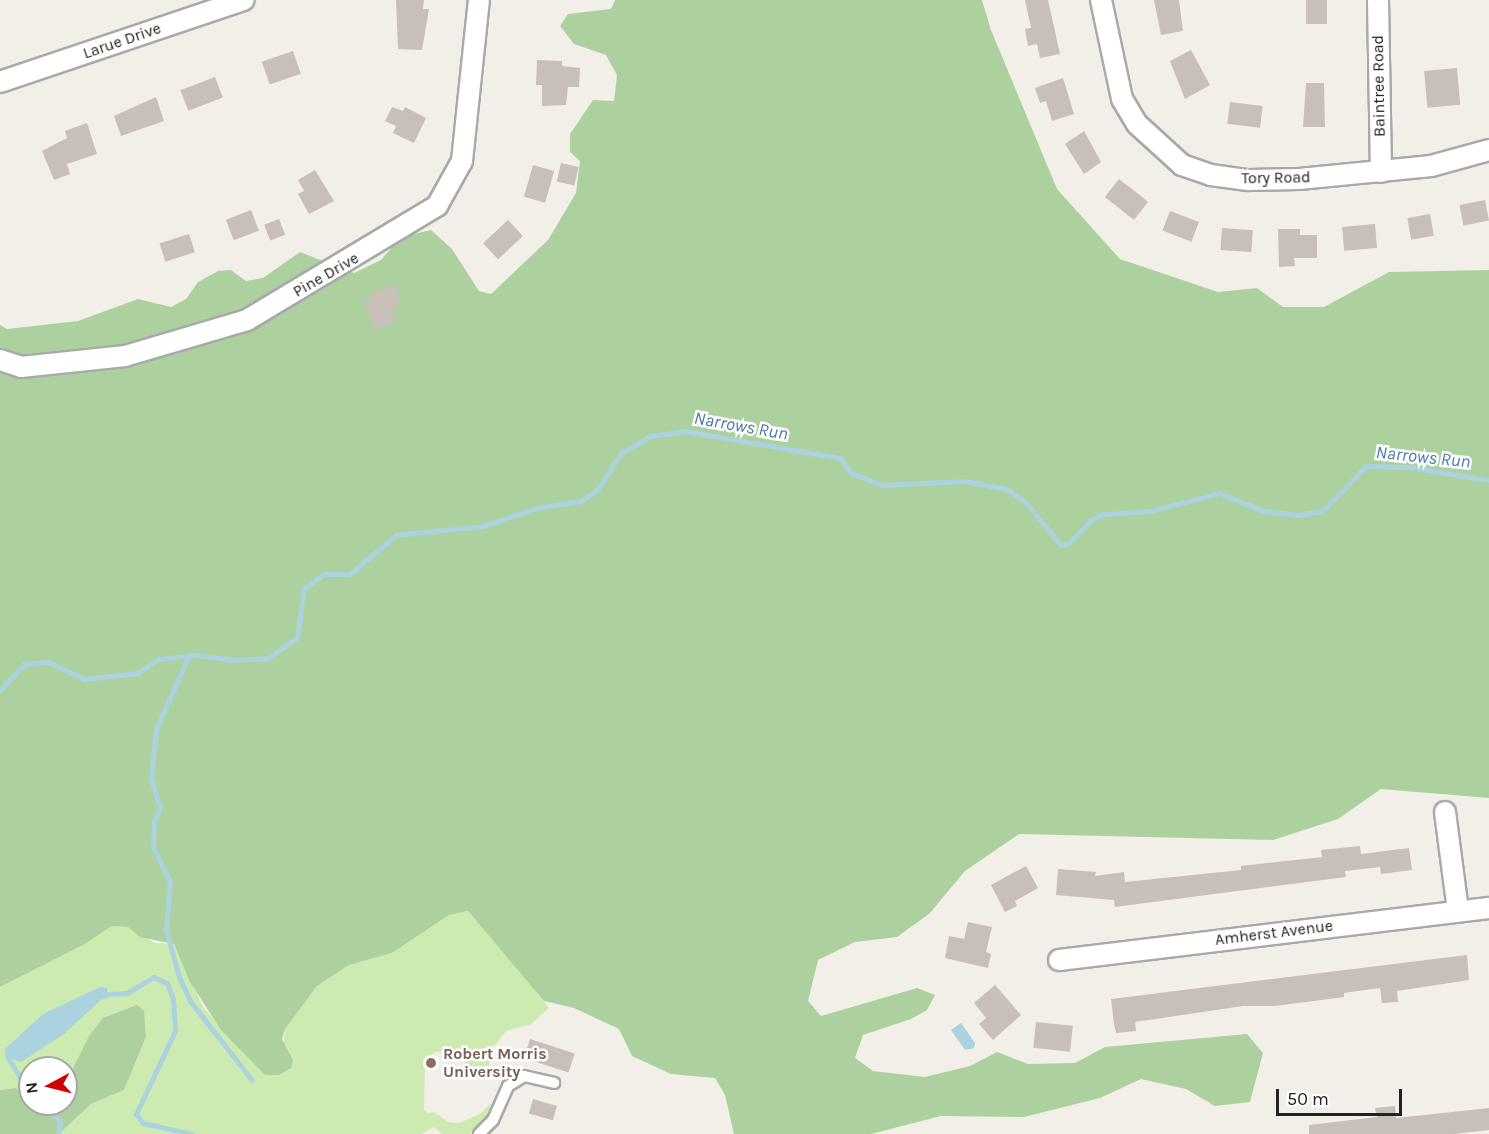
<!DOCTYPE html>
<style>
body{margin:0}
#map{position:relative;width:1489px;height:1134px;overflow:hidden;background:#f2efe9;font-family:Karla,sans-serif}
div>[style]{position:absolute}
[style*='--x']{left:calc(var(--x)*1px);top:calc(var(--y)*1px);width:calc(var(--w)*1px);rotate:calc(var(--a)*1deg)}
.grass>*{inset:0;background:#cdebb0}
.forest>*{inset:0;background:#add19e}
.water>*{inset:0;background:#aad3df}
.stream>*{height:5px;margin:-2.5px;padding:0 2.5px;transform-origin:2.5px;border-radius:2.5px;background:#aad3df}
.building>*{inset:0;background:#c7bfb8;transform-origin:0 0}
.roads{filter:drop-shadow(2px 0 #a9a9a9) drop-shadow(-2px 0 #a9a9a9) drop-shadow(0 2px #a9a9a9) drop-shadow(0 -2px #a9a9a9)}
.lane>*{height:10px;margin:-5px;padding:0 5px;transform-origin:5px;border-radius:5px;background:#fff}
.street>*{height:20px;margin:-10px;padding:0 10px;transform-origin:10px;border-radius:10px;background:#fff}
.dots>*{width:16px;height:16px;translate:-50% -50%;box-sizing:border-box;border:3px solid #fff;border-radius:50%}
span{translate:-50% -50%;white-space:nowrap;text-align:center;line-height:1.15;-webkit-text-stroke:5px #fff;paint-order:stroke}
.street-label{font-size:16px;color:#222}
.education-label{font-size:16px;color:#785e54;font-weight:700}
.left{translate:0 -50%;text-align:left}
.water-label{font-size:18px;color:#4a7aab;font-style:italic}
.north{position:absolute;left:18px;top:1056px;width:60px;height:60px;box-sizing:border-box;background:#fff;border:2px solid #a7a7a7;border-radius:50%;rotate:263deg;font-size:16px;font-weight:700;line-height:24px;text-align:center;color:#222}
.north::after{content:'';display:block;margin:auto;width:21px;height:27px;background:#d40000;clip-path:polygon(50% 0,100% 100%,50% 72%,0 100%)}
.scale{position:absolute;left:1276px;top:1089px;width:126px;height:27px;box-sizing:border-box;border:3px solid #222;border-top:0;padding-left:8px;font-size:18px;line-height:21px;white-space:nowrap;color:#222;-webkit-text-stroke:4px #fff;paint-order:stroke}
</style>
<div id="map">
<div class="grass">
<i style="clip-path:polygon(468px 911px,509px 956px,549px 1008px,531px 1024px,506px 1031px,491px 1050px,489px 1066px,472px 1067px,447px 1051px,434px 1052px,425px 1064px,424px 1109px,428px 1113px,434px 1112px,448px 1122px,459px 1123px,480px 1114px,491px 1103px,489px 1114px,470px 1134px,442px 1134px,434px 1127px,421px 1134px,59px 1134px,91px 1104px,124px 1090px,146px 1037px,69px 1077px,66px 1083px,66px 1068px,30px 1068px,30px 1099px,16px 1088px,0 1090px,0 987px,85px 944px,112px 926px,128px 927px,155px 943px,174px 944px,203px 1007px,265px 1075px,284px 1044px,285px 1029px,317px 986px,349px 965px,392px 953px,449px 915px)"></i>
</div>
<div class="forest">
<i style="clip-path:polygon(615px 0,982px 0,991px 30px,1057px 189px,1120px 259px,1218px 292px,1257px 288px,1283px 307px,1324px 307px,1389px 272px,1489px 270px,1489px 798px,1381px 789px,1338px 819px,1273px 840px,1019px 834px,965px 871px,929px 914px,897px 937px,855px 942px,818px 960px,808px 1001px,821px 1016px,917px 988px,935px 995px,927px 1010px,911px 1019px,863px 1035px,855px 1058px,873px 1071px,925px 1077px,970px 1066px,997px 1052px,1028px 1064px,1075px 1063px,1105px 1047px,1247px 1034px,1263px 1053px,1250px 1102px,1215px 1106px,1186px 1089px,1141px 1079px,1100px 1098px,1024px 1117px,941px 1116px,871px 1134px,734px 1134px,725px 1095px,715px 1078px,671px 1074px,632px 1056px,619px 1029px,574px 1008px,544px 1001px,468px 911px,449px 915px,392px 953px,349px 965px,317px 986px,285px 1029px,282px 1039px,293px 1060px,291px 1068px,279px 1075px,265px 1075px,221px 1030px,190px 982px,174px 944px,140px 937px,128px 927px,112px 926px,85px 944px,0 987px,0 325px,7px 329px,78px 321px,138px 299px,171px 307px,186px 299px,198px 282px,218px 271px,231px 270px,246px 281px,263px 278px,300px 252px,354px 273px,381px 260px,401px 237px,431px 230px,452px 249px,479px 291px,491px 294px,548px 240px,576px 193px,580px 161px,570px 152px,570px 134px,593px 100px,614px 101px,617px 75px,606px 55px,574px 44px,560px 26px,568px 14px,611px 9px)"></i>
<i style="clip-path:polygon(137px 1005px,144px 1011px,146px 1037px,124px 1090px,91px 1104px,59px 1134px,0 1134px,0 1090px,16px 1088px,30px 1099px,30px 1104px,47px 1112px,57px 1104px,66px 1104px,66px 1083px,89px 1036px,103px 1018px)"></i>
</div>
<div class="water">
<i style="clip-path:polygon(100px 987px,107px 988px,108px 998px,101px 1000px,64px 1034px,21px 1062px,5px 1057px,5px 1049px,43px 1014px)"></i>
<i style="clip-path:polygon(961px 1023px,975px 1043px,974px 1048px,965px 1050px,951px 1030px)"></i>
</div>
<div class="stream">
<i style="--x:189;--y:655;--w:81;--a:114"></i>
<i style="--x:156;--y:729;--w:50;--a:95.7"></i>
<i style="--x:151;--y:779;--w:29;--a:72"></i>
<i style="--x:160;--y:807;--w:16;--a:112"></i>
<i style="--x:154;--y:822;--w:25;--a:92"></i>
<i style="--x:153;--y:847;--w:39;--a:64"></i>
<i style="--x:170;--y:882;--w:48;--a:94.8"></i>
<i style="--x:166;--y:930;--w:49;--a:74.5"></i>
<i style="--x:179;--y:977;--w:26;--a:65"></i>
<i style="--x:190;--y:1001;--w:100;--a:51.9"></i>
<i style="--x:0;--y:690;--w:35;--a:-47"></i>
<i style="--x:24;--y:664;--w:25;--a:-5"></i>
<i style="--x:49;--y:662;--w:39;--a:26"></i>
<i style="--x:84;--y:679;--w:54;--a:-6.3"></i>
<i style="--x:138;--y:673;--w:24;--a:-35"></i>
<i style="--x:158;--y:659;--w:37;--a:-6"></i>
<i style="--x:195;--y:655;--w:38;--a:7"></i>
<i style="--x:233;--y:660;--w:35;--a:-3"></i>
<i style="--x:268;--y:658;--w:35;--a:-35"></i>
<i style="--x:297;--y:638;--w:49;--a:-81.9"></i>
<i style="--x:304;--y:589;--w:25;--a:-37"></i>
<i style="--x:324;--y:574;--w:26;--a:0"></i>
<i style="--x:350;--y:574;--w:60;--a:-40.3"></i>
<i style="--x:396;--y:535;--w:87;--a:-5.9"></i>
<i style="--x:483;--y:526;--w:61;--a:-18.1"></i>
<i style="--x:541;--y:507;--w:40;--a:-8.5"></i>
<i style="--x:581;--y:501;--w:19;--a:-35"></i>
<i style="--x:597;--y:490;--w:44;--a:-57"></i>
<i style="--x:621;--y:453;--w:34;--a:-30"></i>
<i style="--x:651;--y:436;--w:34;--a:-8"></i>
<i style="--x:685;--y:431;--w:157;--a:9.9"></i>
<i style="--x:840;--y:458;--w:19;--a:54"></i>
<i style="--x:851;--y:473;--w:33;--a:21"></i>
<i style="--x:882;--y:485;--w:82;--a:-2.8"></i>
<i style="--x:964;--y:481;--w:44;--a:10.5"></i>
<i style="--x:1007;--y:489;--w:22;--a:36"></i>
<i style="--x:1025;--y:502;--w:56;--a:50.1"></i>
<i style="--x:1061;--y:545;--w:7;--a:-8"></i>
<i style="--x:1068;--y:544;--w:33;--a:-46"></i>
<i style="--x:1091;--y:520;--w:14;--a:-25"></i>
<i style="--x:1104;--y:514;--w:46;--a:-3.7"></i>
<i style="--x:1150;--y:511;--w:71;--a:-14.6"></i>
<i style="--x:1219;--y:493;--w:48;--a:21.8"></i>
<i style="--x:1264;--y:511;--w:33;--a:7"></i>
<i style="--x:1297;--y:515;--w:25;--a:-9"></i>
<i style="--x:1322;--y:511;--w:63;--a:-45.6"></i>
<i style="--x:1366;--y:466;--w:42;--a:1.4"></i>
<i style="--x:1408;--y:467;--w:82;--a:9.1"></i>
<i style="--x:109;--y:994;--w:18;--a:-3"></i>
<i style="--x:127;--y:993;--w:31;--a:-31"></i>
<i style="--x:154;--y:977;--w:14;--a:25"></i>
<i style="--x:167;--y:983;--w:17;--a:69"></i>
<i style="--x:173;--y:999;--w:32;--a:86"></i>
<i style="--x:175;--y:1031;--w:92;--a:115.2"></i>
<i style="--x:136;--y:1114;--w:11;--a:52"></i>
<i style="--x:143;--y:1123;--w:50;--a:12.7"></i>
<i style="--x:8;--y:1058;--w:41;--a:57.8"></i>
<i style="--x:41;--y:1104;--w:26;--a:43"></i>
<i style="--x:60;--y:1122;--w:12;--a:99"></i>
</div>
<div class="building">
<i style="clip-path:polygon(396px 0,424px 0,423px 9px,429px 9px,422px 50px,398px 49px)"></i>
<i style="clip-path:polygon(1025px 0,1048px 0,1060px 54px,1040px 58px,1037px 44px,1028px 46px,1025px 29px,1031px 28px)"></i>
<i style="clip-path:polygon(1154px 0,1179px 0,1183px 31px,1161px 35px)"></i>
<i style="left:1306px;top:0;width:21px;height:24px"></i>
<i style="clip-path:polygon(1191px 50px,1210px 85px,1185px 99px,1170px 61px)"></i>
<i style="left:293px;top:51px;width:24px;height:33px;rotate:71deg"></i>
<i style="clip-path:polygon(537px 60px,562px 61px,562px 66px,580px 68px,579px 87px,568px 87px,566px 105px,542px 106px,542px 85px,536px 85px)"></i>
<i style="left:1457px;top:68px;width:37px;height:33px;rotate:85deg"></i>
<i style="left:215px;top:77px;width:22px;height:37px;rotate:69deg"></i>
<i style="clip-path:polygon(1063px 78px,1074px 114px,1052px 121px,1046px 101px,1040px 103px,1035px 88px)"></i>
<i style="clip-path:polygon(1306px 83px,1324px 83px,1325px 127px,1303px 127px)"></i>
<i style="clip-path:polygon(156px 97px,164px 121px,121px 136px,114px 116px)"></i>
<i style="left:1230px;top:102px;width:33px;height:22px;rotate:7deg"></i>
<i style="clip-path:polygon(392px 107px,403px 111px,405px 107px,426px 118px,414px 143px,393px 133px,396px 126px,385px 121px)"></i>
<i style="clip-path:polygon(87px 123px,97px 154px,67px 164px,70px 174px,54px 180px,42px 151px,67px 138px,65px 131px)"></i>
<i style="clip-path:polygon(1084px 131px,1101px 162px,1084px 174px,1065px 144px)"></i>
<i style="left:561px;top:163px;width:18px;height:19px;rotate:13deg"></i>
<i style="left:533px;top:165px;width:22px;height:33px;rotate:16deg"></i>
<i style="clip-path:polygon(315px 170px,334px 201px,309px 214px,298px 194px,304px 191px,298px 180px)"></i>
<i style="left:1119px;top:179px;width:37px;height:23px;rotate:38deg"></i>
<i style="left:1485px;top:200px;width:21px;height:26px;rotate:79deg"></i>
<i style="left:251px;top:210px;width:22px;height:27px;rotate:69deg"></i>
<i style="left:1170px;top:211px;width:31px;height:21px;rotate:21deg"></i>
<i style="left:1430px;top:214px;width:22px;height:23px;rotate:80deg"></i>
<i style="left:279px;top:219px;width:17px;height:16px;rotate:69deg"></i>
<i style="left:508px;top:220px;width:22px;height:34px;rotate:47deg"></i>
<i style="left:1375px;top:224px;width:24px;height:33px;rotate:85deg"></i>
<i style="left:1222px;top:228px;width:31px;height:22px;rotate:4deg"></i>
<i style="clip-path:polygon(1278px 229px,1300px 229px,1300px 235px,1317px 235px,1317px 258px,1294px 258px,1295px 266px,1279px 267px)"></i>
<i style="left:189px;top:234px;width:19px;height:31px;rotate:72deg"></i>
<i style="clip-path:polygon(394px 285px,402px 305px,392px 309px,397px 321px,375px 330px,364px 301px,372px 298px,370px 294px)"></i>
<i style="clip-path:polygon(1360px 846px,1361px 854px,1409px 848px,1412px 870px,1381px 874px,1380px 867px,1345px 871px,1346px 877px,1115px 907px,1114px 900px,1056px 895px,1058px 869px,1096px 872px,1095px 876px,1124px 872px,1125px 882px,1241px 870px,1241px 866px,1322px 857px,1321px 850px)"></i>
<i style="clip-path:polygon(1026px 866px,1038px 888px,1015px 901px,1017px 906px,1005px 912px,991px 885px)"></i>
<i style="clip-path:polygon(968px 922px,992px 927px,986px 952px,991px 954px,988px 968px,945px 958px,949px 936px,964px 939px)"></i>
<i style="clip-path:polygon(1467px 955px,1469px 980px,1397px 991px,1398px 1002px,1382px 1003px,1380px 988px,1344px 993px,1344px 997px,1275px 1006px,1243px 1006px,1135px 1022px,1136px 1031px,1116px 1033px,1114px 1024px,1111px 999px)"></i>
<i style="clip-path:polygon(995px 985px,1021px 1015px,993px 1040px,979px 1024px,986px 1018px,974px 1003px)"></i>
<i style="left:1036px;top:1022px;width:37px;height:26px;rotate:6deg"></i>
<i style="left:530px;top:1039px;width:47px;height:20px;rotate:18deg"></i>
<i style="left:533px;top:1099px;width:25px;height:15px;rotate:16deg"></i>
<i style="clip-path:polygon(1395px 1106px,1396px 1118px,1489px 1108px,1489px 1130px,1454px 1134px,1309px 1134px,1309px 1125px,1377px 1117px,1375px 1108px)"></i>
</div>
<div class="roads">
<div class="lane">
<i style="--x:479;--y:1134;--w:20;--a:-45"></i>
<i style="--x:493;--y:1120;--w:37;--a:-66"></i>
<i style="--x:508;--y:1086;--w:19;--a:-32"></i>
<i style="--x:524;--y:1076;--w:31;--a:13"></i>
</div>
<div class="street">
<i style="--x:1101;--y:0;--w:101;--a:78"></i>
<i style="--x:1122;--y:99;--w:29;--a:59"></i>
<i style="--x:1137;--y:124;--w:61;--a:42.3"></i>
<i style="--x:1182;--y:165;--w:31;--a:19"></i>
<i style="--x:1211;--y:175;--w:37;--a:8"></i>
<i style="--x:1248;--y:180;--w:51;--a:-1.1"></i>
<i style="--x:1299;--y:179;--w:133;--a:-5.6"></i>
<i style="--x:1431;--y:166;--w:60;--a:-15.4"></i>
<i style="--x:1378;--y:0;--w:172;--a:89"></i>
<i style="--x:0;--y:82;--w:257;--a:-18.6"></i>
<i style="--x:0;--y:360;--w:22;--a:18"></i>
<i style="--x:21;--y:367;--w:105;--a:-6"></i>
<i style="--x:125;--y:356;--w:127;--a:-16.4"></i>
<i style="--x:247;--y:320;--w:222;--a:-31"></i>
<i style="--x:437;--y:206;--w:51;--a:-60.9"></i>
<i style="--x:462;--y:161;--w:162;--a:-84"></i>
<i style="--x:1445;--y:812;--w:100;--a:82.5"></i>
<i style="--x:1059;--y:960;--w:433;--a:-6.9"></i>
</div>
</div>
<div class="dots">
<i style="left:431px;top:1063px;background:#8d6e63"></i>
</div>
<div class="street-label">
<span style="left:122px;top:41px;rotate:-19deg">Larue Drive</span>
<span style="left:1379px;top:86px;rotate:-91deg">Baintree Road</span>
<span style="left:1276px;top:178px;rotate:-1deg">Tory Road</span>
<span style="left:326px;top:275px;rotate:-30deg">Pine Drive</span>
<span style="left:1274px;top:933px;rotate:-7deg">Amherst Avenue</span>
</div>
<div class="education-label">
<span class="left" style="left:443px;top:1063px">Robert Morris<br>University</span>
</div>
<div class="water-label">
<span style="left:741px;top:426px;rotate:10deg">Narrows Run</span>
<span style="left:1423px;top:457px;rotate:6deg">Narrows Run</span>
</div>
<div class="north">N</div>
<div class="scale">50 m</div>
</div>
